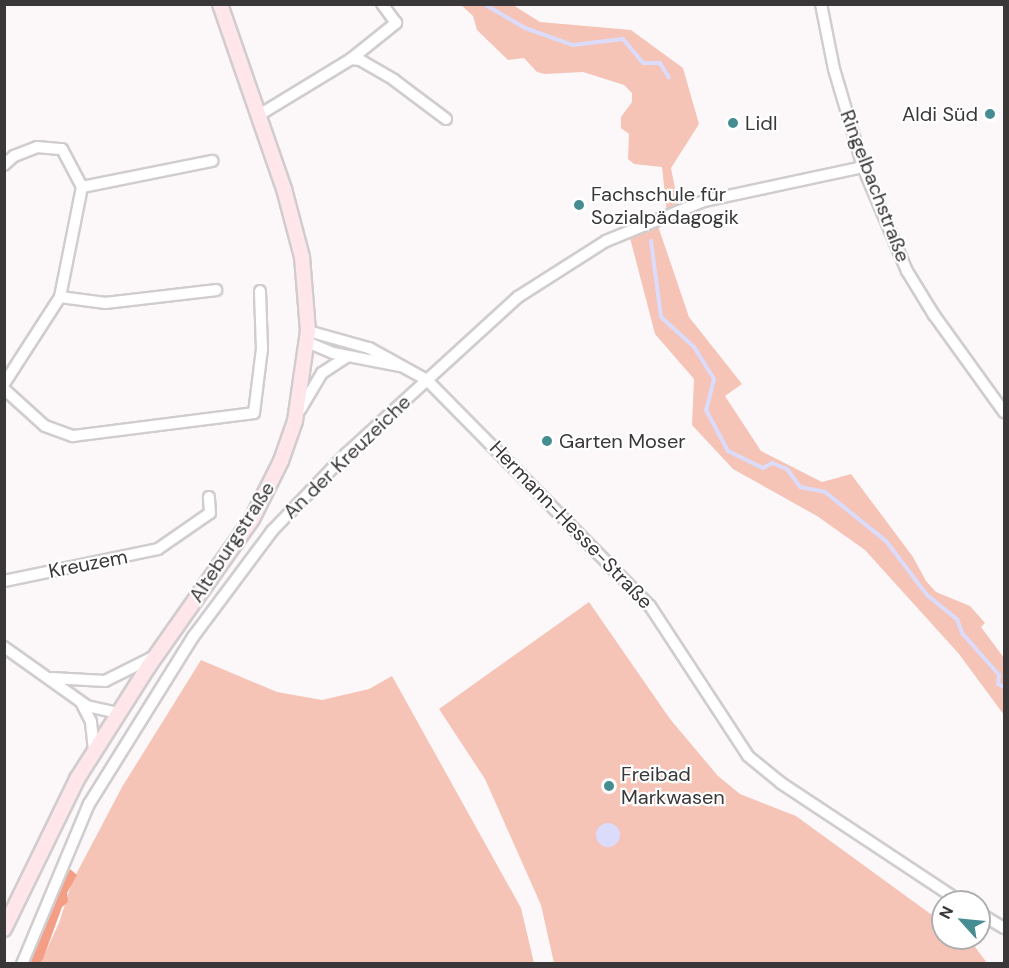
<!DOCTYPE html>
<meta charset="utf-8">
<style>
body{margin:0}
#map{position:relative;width:1009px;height:968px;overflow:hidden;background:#fcf8fa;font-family:"DM Sans",sans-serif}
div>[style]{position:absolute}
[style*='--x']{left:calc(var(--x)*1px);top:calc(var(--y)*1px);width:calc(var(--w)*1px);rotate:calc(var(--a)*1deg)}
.green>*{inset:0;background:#f5c4b6}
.forest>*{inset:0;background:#f49e85}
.water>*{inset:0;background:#dbdcfc}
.round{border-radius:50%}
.stream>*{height:4px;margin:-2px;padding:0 2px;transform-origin:2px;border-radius:2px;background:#dbdcfc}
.roads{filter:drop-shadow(2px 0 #d1cdcf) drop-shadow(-2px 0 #d1cdcf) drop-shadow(0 2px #d1cdcf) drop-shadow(0 -2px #d1cdcf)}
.minor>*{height:10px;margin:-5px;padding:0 5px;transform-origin:5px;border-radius:5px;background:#fff}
.secondary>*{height:14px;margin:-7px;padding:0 7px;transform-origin:7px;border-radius:7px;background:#fee6ea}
.dots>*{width:16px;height:16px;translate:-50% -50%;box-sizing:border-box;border:3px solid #fff;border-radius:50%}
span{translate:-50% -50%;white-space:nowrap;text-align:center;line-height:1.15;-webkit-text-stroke:4.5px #fff;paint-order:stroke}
.poi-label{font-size:20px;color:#393738}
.right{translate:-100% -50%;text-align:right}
.left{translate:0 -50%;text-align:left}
.street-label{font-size:20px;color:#393738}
.frame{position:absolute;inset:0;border:6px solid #393738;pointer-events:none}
.north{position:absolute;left:931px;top:890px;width:60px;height:60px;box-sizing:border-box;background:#fff;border:2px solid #b0afaf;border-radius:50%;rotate:297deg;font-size:16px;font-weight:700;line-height:24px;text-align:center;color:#393738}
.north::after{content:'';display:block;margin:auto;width:21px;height:27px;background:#458d91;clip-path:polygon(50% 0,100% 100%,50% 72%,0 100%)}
</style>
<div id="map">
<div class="green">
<i style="clip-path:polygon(461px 5px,513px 5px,540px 22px,631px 30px,683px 68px,699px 124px,671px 168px,679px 209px,667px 214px,662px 167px,634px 164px,628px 159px,629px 134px,621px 128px,621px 117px,632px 102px,632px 93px,624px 85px,583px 72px,545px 74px,537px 72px,524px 58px,508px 60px,477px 30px,473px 16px)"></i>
<i style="clip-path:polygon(657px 223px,689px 317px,742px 384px,725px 396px,761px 451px,822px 482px,851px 474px,913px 557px,926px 581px,936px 592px,970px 606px,985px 623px,981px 627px,1004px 658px,1004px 715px,959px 654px,865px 550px,817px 516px,733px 469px,692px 425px,694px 379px,655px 334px,629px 234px)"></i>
<i style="clip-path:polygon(589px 602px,670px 719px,718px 776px,740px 794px,796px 816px,943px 923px,943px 938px,964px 938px,973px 944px,987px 963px,554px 963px,541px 905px,485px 779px,439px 709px)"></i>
<i style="clip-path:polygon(201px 660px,277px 692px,322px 700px,369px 689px,392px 676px,521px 908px,534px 963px,40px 964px,59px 923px,72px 882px,122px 787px)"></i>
</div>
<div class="forest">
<i style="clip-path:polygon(70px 869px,77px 875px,67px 893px,68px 902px,62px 907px,43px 959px,40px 963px,31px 963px,29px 956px,46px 926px,44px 919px)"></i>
</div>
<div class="water">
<i class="round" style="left:596px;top:823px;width:24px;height:24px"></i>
</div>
<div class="stream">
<i style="--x:484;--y:4;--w:48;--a:30.3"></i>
<i style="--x:525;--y:28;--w:51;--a:19.5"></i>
<i style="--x:573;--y:45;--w:50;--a:-6.8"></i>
<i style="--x:623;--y:39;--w:31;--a:50"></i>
<i style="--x:643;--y:63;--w:17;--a:0"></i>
<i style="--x:660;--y:63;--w:17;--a:59"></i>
<i style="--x:651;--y:241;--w:77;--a:82.5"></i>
<i style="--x:661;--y:317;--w:45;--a:42.3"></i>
<i style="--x:694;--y:347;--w:38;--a:58"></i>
<i style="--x:714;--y:379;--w:32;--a:104"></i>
<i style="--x:706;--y:410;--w:47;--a:61.8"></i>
<i style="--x:728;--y:451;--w:39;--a:26"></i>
<i style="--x:763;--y:468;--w:10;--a:-29"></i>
<i style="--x:772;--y:463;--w:16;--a:22"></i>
<i style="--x:787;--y:469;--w:22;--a:54"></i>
<i style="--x:800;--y:487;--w:25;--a:11"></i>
<i style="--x:825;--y:492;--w:78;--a:38.8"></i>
<i style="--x:886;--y:541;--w:68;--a:52.8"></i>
<i style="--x:927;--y:595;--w:38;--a:39"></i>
<i style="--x:957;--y:619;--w:15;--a:70"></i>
<i style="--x:962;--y:633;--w:56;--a:48.6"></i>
<i style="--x:999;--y:675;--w:9;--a:96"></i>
<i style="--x:998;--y:684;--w:7;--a:27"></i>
</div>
<div class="roads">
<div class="minor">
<i style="--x:821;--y:4;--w:66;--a:78.7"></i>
<i style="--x:834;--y:69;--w:102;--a:73.5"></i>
<i style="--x:863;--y:167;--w:113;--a:67.1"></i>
<i style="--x:907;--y:271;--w:52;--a:58.5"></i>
<i style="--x:934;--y:315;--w:120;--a:54.2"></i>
<i style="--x:351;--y:59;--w:9;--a:6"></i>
<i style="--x:360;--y:60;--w:39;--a:30"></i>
<i style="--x:394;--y:80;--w:65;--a:36.9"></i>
<i style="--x:259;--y:115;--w:108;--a:-31.3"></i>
<i style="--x:351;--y:59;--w:58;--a:-38.7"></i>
<i style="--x:396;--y:23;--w:24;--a:-126"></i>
<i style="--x:4;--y:165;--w:13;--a:-42"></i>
<i style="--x:14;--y:156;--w:25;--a:-21"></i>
<i style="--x:37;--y:147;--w:25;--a:5"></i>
<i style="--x:62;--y:149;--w:43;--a:62.2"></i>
<i style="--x:82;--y:187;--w:112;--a:101.3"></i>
<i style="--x:60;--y:297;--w:103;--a:122.8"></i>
<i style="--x:82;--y:187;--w:133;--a:-11.3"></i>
<i style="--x:60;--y:297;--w:46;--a:7.4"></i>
<i style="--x:106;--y:303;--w:111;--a:-6.7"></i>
<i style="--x:308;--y:331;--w:63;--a:15.6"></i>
<i style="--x:369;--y:348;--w:66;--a:28.9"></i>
<i style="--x:427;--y:380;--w:317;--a:45.4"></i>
<i style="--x:650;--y:606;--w:179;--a:56.8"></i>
<i style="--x:748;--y:756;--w:43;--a:39.3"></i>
<i style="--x:781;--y:783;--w:216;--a:33.5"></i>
<i style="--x:307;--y:342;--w:28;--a:23"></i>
<i style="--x:333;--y:353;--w:67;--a:11.1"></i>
<i style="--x:4;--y:389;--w:55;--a:42.1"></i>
<i style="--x:45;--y:426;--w:30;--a:20"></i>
<i style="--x:73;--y:436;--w:182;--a:-7.2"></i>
<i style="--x:254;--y:413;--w:64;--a:-82.9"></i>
<i style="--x:262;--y:349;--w:58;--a:-92"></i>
<i style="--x:300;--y:410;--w:43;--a:-59.3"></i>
<i style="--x:322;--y:373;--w:30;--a:-33"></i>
<i style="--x:4;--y:581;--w:157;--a:-11.7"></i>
<i style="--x:158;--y:549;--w:63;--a:-34.7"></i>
<i style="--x:210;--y:513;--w:16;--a:-94"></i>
<i style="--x:4;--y:647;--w:102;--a:35.4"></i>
<i style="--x:87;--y:706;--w:31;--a:13"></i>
<i style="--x:52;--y:678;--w:53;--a:3.2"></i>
<i style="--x:105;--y:681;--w:56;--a:-26.6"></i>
<i style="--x:82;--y:704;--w:20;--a:63"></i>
<i style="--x:91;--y:722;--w:28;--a:84"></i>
<i style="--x:979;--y:913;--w:29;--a:31"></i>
<i style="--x:22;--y:964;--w:173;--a:-67.3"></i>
<i style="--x:89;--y:804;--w:197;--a:-58.1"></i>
<i style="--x:193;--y:637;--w:132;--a:-53.3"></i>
<i style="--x:272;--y:531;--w:107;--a:-46.1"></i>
<i style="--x:346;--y:454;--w:233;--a:-42.4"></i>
<i style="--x:518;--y:297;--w:104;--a:-32.5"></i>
<i style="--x:606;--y:241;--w:106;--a:-22.2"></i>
<i style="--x:704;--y:201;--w:163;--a:-12.1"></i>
</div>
<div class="secondary">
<i style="--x:4;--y:929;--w:167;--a:-64"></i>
<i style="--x:77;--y:779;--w:133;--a:-57.6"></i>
<i style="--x:148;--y:667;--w:181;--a:-54.9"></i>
<i style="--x:252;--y:519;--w:65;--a:-63.4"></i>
<i style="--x:281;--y:461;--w:42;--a:-70.7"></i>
<i style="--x:295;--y:421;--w:91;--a:-81.8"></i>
<i style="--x:308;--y:331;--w:74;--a:-94.6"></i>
<i style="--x:302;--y:257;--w:70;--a:-104.8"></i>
<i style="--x:284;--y:189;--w:196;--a:-109.1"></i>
</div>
</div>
<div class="dots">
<i style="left:990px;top:114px;background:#458d91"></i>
<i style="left:733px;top:123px;background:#458d91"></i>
<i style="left:579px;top:205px;background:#458d91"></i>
<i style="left:547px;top:441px;background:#458d91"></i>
<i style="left:609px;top:786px;background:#458d91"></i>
</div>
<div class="poi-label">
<span class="right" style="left:978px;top:114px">Aldi Süd</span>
<span class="left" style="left:745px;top:123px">Lidl</span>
<span class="left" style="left:591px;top:206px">Fachschule für<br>Sozialpädagogik</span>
<span class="left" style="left:559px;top:441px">Garten Moser</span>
<span class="left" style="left:621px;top:786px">Freibad<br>Markwasen</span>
</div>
<div class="street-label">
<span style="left:875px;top:186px;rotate:69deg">Ringelbachstraße</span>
<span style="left:347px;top:457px;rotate:-44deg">An der Kreuzeiche</span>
<span style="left:571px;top:525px;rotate:46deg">Hermann-Hesse-Straße</span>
<span style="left:232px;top:542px;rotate:-57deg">Alteburgstraße</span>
<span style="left:88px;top:564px;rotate:-11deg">Kreuzem</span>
</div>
<div class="frame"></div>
<div class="north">N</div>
</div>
